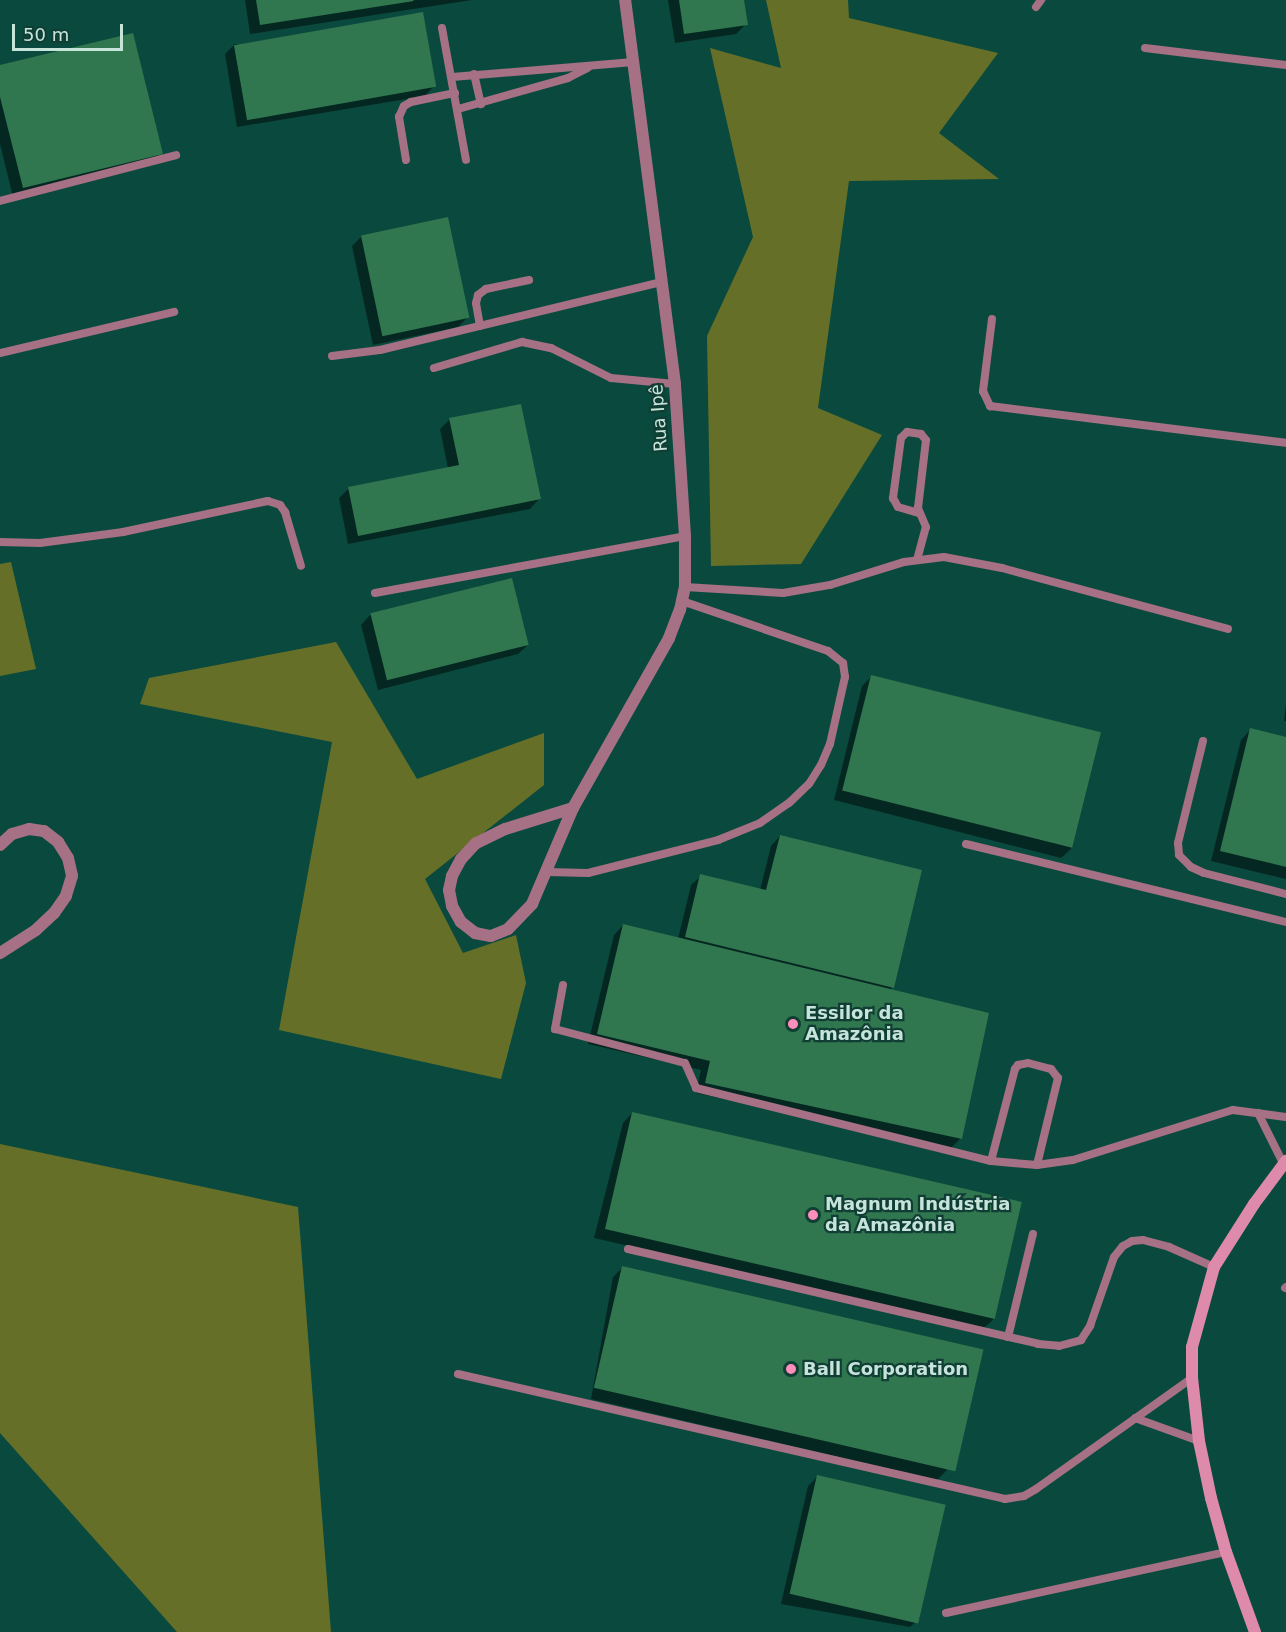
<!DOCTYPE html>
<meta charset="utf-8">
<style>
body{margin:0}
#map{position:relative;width:1286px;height:1632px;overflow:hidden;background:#0a4a3e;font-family:"DejaVu Sans",sans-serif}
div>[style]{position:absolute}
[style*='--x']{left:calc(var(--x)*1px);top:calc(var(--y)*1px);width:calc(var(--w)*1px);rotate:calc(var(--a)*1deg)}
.forest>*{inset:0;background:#666f27}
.shadow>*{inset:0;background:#0007}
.building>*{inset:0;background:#30764e;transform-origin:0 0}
.lane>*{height:8px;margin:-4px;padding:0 4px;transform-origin:4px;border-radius:4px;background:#a67184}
.street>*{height:12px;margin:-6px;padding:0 6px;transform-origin:6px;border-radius:6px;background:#a67184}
.secondary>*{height:12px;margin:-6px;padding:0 6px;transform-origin:6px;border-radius:6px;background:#de8bab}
.dots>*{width:16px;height:16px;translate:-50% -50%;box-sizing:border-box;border:3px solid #103e34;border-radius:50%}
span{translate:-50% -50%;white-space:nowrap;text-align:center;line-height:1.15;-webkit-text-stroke:4.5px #103e34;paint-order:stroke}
.street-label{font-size:18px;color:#c7e4db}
.poi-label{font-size:18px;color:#c7e4db;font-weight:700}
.left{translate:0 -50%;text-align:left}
.scale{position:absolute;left:12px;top:24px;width:111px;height:27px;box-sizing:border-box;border:3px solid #c7e4db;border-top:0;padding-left:8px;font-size:18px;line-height:21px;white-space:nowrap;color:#c7e4db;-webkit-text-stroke:4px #103e34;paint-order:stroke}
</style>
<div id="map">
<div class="forest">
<i style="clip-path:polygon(766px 0,848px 0,849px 18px,998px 53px,939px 133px,999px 179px,849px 181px,818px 408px,882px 435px,801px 564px,711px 566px,707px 336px,753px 237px,710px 48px,781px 68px)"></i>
<i style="clip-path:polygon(11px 562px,36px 669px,0 676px,0 564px)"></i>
<i style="clip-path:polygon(336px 642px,417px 779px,544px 733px,544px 785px,425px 879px,463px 953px,516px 935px,526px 983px,501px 1079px,279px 1030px,332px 742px,140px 704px,149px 678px)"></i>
<i style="clip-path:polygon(0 1144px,298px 1207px,331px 1632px,177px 1632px,0 1433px)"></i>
</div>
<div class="shadow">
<i style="clip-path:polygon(245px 0,472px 0,250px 34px)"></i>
<i style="clip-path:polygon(668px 0,742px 0,746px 24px,736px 34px,675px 43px)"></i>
<i style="clip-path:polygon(235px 44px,434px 86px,425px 96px,237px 127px,225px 54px)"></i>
<i style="clip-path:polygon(0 66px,161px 153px,151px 163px,13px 197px,0 144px)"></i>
<i style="clip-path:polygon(361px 237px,468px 317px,458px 327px,373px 345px,352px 246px)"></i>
<i style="clip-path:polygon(450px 419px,539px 499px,530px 509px,348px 544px,339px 498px,349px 488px,448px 468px,440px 429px)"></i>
<i style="clip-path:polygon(370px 615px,528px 645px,518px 654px,378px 690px,361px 625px)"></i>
<i style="clip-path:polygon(872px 676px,1099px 735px,1071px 849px,1061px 858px,834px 800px,862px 686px)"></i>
<i style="clip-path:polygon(1286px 704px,1286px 721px,1284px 721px)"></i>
<i style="clip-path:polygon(1250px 730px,1286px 739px,1286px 879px,1211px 861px,1241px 740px)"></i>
<i style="clip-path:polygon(780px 836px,893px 987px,889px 990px,961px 1138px,951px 1148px,696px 1093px,701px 1070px,588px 1044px,614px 935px,623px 925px,678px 939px,691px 885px,701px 876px,760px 890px,771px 846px)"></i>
<i style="clip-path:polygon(632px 1113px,994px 1319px,984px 1328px,594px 1238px,623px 1123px)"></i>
<i style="clip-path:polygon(622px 1268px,947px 1470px,937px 1480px,591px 1399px,613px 1277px)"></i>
<i style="clip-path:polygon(817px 1477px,920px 1618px,910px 1627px,781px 1604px,808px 1486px)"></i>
</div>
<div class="building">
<i style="clip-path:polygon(256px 0,413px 0,414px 1px,260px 25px)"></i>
<i style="clip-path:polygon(679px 0,744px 0,748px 25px,684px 34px)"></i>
<i style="left:423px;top:12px;width:76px;height:192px;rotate:80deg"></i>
<i style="clip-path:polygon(133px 33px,163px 154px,23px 188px,0 97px,0 65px)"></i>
<i style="left:448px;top:217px;width:103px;height:89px;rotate:78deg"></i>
<i style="clip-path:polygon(521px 404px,541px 499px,358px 536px,348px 487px,459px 465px,449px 418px)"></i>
<i style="left:512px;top:578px;width:69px;height:146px;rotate:76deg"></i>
<i style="left:871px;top:675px;width:237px;height:119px;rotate:14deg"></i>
<i style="clip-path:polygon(1250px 728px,1286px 737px,1286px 867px,1220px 851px)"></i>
<i style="clip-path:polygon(780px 835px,922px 870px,894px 988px,685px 937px,700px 874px,766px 890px)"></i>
<i style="clip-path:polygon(623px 924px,989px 1013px,962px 1139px,705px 1083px,710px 1061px,597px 1034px)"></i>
<i style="left:632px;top:1112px;width:400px;height:120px;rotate:13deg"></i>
<i style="left:622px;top:1266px;width:371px;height:125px;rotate:13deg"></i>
<i style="left:817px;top:1475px;width:132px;height:122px;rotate:13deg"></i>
</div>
<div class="lane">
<i style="--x:1036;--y:7;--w:9;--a:-54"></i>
<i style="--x:442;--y:28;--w:134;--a:79.7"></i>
<i style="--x:1145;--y:48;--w:142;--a:6.9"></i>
<i style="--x:474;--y:74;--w:31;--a:77"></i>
<i style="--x:452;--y:77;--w:182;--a:-4.7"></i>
<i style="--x:458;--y:109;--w:114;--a:-15.7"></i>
<i style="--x:568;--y:78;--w:22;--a:-27"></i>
<i style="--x:406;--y:160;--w:44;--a:-99.2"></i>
<i style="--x:399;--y:117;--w:12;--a:-66"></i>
<i style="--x:404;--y:106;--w:8;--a:-30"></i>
<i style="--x:411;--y:102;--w:45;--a:-11.6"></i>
<i style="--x:0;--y:201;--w:182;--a:-14.6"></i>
<i style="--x:992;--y:319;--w:73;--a:97.1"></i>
<i style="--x:983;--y:391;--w:17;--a:65"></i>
<i style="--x:990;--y:406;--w:298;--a:7.1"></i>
<i style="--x:480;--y:326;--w:23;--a:-100"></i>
<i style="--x:476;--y:303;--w:8;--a:-76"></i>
<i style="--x:478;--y:295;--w:10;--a:-37"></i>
<i style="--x:486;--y:289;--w:44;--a:-11.8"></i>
<i style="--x:0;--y:353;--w:179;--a:-13.3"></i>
<i style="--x:332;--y:356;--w:48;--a:-7.1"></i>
<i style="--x:380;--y:350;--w:290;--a:-13.6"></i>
<i style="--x:434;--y:368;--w:92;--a:-16.5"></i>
<i style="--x:522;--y:342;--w:30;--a:12"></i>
<i style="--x:551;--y:348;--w:67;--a:26.6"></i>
<i style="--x:611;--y:378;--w:64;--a:5.4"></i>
<i style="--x:0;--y:542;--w:40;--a:1.4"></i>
<i style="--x:40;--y:543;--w:84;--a:-7.5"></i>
<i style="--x:123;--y:532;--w:148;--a:-12.1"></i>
<i style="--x:268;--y:501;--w:13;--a:18"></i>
<i style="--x:280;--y:505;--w:9;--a:54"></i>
<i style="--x:285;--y:512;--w:56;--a:73.5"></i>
<i style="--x:917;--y:560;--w:34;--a:-75"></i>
<i style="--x:926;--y:527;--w:21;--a:-113"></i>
<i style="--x:918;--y:508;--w:68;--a:-83.3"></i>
<i style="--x:926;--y:440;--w:8;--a:-130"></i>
<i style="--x:921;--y:434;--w:14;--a:-172"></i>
<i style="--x:907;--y:432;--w:8;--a:135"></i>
<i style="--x:901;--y:438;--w:61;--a:97.6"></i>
<i style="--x:893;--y:498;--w:10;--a:61"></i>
<i style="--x:898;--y:507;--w:22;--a:16"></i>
<i style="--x:685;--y:587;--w:98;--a:3.5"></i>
<i style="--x:783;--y:593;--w:48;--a:-9.7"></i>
<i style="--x:830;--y:585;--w:77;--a:-17.3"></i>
<i style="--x:904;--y:562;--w:40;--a:-7.1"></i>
<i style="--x:944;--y:557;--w:59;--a:10.7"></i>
<i style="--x:1002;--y:568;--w:234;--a:15.1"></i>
<i style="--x:375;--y:593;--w:315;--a:-10.4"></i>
<i style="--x:1203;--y:741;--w:105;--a:103.8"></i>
<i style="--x:1178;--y:843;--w:12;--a:85"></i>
<i style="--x:1179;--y:855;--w:17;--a:45"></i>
<i style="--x:1191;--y:867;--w:14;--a:25"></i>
<i style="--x:1204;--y:873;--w:85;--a:14.4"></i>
<i style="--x:966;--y:844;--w:329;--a:13.7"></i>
<i style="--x:547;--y:872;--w:41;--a:1.4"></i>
<i style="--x:588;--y:873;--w:134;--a:-14.2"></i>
<i style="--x:718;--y:840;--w:45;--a:-22"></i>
<i style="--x:760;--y:823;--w:35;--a:-35"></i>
<i style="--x:789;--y:803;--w:28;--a:-44"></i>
<i style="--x:809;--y:784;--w:22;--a:-58"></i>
<i style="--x:821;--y:765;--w:23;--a:-67"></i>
<i style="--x:830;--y:744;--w:69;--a:-77.4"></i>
<i style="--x:845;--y:677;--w:14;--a:-98"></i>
<i style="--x:843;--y:663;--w:19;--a:-141"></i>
<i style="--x:828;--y:651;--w:154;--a:-161.1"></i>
<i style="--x:563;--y:985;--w:45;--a:100.3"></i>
<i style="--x:555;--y:1029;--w:134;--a:14.7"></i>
<i style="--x:685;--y:1063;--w:27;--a:66"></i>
<i style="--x:696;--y:1088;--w:304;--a:13.9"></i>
<i style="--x:991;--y:1161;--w:46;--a:5"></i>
<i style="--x:1037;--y:1165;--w:36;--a:-8"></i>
<i style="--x:1073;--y:1160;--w:168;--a:-17.4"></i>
<i style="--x:1233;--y:1110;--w:53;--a:7.5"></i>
<i style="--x:1258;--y:1113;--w:58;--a:63.4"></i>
<i style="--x:991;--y:1161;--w:95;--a:-75.4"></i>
<i style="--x:1015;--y:1069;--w:5;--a:-53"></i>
<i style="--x:1018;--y:1065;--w:10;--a:-11"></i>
<i style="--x:1028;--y:1063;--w:24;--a:15"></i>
<i style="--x:1051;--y:1069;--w:11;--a:52"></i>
<i style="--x:1058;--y:1078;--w:89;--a:103.6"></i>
<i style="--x:628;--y:1249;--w:421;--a:13"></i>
<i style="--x:1038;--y:1344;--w:21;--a:5"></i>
<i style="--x:1059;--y:1346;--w:23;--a:-15"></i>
<i style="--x:1081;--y:1340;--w:17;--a:-57"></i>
<i style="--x:1090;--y:1326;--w:73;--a:-70.8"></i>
<i style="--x:1114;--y:1257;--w:14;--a:-51"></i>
<i style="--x:1123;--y:1246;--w:10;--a:-29"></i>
<i style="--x:1132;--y:1241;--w:11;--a:-5"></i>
<i style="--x:1143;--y:1240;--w:27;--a:15"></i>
<i style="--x:1169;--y:1247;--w:49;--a:24"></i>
<i style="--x:1285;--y:1288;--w:1;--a:-45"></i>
<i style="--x:1008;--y:1337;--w:106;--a:-76.4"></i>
<i style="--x:458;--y:1374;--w:561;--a:12.87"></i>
<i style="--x:1005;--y:1499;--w:19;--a:-9"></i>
<i style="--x:1024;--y:1496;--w:14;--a:-30"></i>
<i style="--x:1036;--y:1489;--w:191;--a:-35.4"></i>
<i style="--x:1135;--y:1418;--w:68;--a:19.8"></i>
<i style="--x:946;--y:1613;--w:287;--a:-12.3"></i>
</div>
<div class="street">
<i style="--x:573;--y:808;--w:71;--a:162.8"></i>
<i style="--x:505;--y:829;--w:32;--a:154"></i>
<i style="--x:476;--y:843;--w:22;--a:133"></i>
<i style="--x:461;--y:859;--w:19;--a:118"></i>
<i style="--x:452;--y:876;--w:14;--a:102"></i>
<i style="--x:449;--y:890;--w:16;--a:79"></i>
<i style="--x:452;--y:906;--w:18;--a:61"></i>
<i style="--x:461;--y:922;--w:18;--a:38"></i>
<i style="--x:475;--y:933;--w:16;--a:11"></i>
<i style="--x:491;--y:936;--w:18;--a:-22"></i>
<i style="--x:508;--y:929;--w:35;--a:-46"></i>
<i style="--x:532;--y:904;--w:104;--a:-66.9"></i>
<i style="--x:573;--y:808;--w:195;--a:-60.5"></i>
<i style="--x:669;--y:638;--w:30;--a:-69"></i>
<i style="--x:680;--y:610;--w:24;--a:-78"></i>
<i style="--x:685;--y:587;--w:51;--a:-90"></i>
<i style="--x:685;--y:536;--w:152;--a:-93.8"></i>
<i style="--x:675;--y:384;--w:387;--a:-97.4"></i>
<i style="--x:0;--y:845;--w:16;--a:-43"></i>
<i style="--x:12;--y:834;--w:18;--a:-16"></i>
<i style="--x:29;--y:829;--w:15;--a:8"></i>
<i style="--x:44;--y:831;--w:18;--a:38"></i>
<i style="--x:58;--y:842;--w:19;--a:58"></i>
<i style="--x:68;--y:858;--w:18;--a:77"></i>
<i style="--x:72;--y:876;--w:21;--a:107"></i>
<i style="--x:66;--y:896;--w:21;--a:125"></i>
<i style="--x:54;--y:913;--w:25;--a:137"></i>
<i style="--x:36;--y:930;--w:43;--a:147.4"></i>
</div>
<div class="secondary">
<i style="--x:1255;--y:1632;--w:85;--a:-109.9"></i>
<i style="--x:1226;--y:1552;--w:56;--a:-105.5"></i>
<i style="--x:1211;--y:1498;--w:58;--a:-101.9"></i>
<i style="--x:1199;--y:1441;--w:63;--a:-96.3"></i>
<i style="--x:1192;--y:1378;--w:31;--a:-90"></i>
<i style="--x:1192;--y:1347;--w:83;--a:-74.6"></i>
<i style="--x:1214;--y:1267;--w:75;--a:-57.6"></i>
<i style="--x:1254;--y:1204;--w:54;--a:-53.3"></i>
</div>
<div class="dots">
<i style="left:793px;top:1024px;background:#ff8ebb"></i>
<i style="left:813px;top:1215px;background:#ff8ebb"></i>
<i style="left:791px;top:1369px;background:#ff8ebb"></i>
</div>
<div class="street-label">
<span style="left:659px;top:418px;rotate:-94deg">Rua Ipê</span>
</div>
<div class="poi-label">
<span class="left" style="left:805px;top:1024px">Essilor da<br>Amazônia</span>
<span class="left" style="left:825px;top:1215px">Magnum Indústria<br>da Amazônia</span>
<span class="left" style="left:803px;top:1369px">Ball Corporation</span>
</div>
<div class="scale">50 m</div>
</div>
